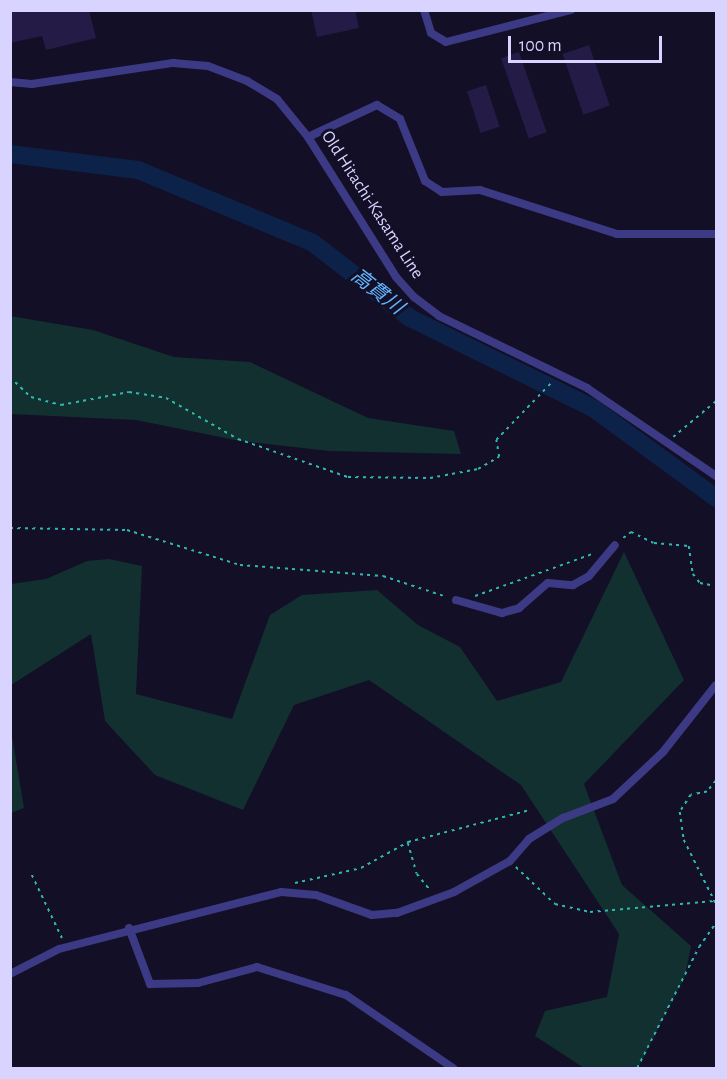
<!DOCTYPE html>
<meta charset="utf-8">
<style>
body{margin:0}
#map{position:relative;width:727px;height:1079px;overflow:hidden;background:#130f26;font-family:"Alegreya Sans","Noto Sans JP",sans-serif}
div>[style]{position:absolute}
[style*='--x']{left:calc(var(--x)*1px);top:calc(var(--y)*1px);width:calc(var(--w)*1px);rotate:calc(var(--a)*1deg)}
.green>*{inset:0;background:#12302f}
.river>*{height:18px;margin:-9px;padding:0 9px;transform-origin:9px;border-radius:9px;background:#0c2248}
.building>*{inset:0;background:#241b47;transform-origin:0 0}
.path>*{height:1.5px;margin-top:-0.75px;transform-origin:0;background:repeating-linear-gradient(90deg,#2fb8b0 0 3px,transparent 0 7.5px)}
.street>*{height:8px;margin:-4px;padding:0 4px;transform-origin:4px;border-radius:4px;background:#3d3a85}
span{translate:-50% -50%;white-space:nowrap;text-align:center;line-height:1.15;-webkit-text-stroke:6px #130f26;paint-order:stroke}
.street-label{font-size:18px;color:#d9d4ff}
.water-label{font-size:20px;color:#62b6ff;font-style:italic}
.frame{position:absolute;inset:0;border:12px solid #d9d4ff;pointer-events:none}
.scale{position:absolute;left:508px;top:36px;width:154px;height:27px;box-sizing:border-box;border:3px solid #d9d4ff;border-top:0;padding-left:8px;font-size:18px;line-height:21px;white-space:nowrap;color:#d9d4ff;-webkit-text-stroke:4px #130f26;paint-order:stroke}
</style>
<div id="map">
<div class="green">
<i style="clip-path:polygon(10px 316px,93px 330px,174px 357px,250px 362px,368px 418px,454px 431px,461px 454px,329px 451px,240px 441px,136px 420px,11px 414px)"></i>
<i style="clip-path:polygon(624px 552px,684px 680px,584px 784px,622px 885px,691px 946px,685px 976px,638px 1068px,584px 1068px,535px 1036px,545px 1011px,607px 997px,619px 934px,521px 785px,369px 680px,294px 705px,243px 810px,155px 775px,105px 721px,91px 634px,11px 685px,11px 584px,46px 579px,87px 561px,109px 559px,142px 566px,136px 694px,232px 719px,270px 615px,302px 595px,377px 590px,418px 625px,460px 647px,497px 701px,561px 682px)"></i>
<i style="clip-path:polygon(11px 730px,24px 808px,11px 813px,10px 813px)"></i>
</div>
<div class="river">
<i style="--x:10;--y:154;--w:129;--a:7.1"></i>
<i style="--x:138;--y:170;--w:190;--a:22.6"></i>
<i style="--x:313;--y:243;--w:123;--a:37.7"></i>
<i style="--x:410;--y:318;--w:204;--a:26.2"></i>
<i style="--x:593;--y:408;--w:152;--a:36.2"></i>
</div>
<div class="building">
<i style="clip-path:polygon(10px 10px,89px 10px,96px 38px,46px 50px,42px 36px,10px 43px)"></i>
<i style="clip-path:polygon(311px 10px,355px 10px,359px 28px,317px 37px)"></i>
<i style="left:589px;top:45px;width:64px;height:28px;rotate:71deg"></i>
<i style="left:519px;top:52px;width:85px;height:19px;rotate:71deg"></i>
<i style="left:486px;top:85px;width:44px;height:20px;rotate:72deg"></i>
</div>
<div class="path">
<i style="--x:10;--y:377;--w:29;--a:44"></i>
<i style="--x:31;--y:397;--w:31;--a:15"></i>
<i style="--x:61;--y:405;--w:69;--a:-10.8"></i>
<i style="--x:129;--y:392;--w:37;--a:9"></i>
<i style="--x:166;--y:398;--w:83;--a:29.7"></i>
<i style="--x:238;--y:439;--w:116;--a:19.1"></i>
<i style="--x:348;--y:477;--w:82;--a:0.7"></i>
<i style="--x:430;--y:478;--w:49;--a:-10.6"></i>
<i style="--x:478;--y:469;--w:24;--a:-30"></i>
<i style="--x:499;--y:457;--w:17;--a:-100"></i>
<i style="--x:496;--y:440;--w:81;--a:-46"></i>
<i style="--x:673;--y:437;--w:56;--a:-39.9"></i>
<i style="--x:10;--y:528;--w:117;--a:1"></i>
<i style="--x:127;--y:530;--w:118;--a:17.2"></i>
<i style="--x:240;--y:565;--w:143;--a:4.4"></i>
<i style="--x:383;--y:576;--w:67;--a:18.2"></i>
<i style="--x:623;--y:538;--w:10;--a:-37"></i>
<i style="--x:631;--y:532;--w:25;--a:26"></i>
<i style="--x:654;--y:543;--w:35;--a:5"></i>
<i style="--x:689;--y:546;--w:28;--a:82"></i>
<i style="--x:693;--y:574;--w:11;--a:52"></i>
<i style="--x:700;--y:583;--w:16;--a:11"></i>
<i style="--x:475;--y:596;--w:127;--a:-19.7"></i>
<i style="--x:716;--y:781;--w:14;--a:129"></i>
<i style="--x:707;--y:792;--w:16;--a:169"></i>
<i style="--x:691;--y:795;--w:20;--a:123"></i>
<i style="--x:680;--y:812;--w:28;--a:82"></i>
<i style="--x:684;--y:840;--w:72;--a:63.4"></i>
<i style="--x:408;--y:843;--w:32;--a:74"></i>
<i style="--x:417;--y:874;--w:21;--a:51"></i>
<i style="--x:516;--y:867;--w:54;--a:43.5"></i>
<i style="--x:555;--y:904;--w:36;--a:13"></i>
<i style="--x:590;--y:912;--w:125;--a:-5"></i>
<i style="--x:32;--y:875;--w:70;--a:64.5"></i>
<i style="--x:295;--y:883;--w:68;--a:-12.8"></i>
<i style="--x:361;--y:868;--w:54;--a:-29"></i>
<i style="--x:408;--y:842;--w:126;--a:-14.7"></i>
<i style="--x:637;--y:1068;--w:136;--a:-62.9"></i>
<i style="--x:699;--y:947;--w:29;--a:-55"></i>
</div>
<div class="street">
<i style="--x:424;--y:10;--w:24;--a:73"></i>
<i style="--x:431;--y:33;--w:17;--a:31"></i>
<i style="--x:446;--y:42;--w:129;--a:-14.4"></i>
<i style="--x:10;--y:82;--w:22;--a:5"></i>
<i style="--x:32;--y:84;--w:143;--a:-8.5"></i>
<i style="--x:173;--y:63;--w:35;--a:5"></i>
<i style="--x:208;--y:66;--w:42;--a:21"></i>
<i style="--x:247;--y:81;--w:35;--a:31"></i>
<i style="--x:277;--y:99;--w:49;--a:50.8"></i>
<i style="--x:308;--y:137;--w:165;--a:57.8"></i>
<i style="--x:396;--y:277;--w:27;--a:48"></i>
<i style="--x:414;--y:297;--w:31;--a:37"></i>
<i style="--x:439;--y:316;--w:165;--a:25.9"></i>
<i style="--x:587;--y:388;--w:156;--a:34.3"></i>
<i style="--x:308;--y:137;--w:76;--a:-24.9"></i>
<i style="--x:377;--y:105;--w:27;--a:31"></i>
<i style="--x:400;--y:119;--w:67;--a:68"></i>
<i style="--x:425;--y:181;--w:20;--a:33"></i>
<i style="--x:442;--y:192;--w:38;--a:-3"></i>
<i style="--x:480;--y:190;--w:144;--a:17.8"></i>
<i style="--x:617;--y:234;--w:99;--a:0"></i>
<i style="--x:456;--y:600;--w:48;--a:15.8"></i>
<i style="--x:502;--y:613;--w:18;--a:-16"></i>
<i style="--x:519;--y:608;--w:38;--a:-41"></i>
<i style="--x:548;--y:583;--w:25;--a:5"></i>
<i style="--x:573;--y:585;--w:18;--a:-29"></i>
<i style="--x:589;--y:576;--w:40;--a:-50"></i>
<i style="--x:129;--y:928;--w:60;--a:69.4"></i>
<i style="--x:150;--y:984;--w:48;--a:-1.2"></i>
<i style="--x:198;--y:983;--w:61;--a:-15.2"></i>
<i style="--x:257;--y:967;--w:93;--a:17.5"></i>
<i style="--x:346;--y:995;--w:130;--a:34.3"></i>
<i style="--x:10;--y:974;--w:55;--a:-27"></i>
<i style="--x:59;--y:949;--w:229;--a:-14.4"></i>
<i style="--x:281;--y:892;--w:35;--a:5"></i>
<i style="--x:316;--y:895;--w:59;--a:19.7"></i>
<i style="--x:372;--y:915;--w:25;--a:-5"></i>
<i style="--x:397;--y:913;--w:61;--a:-20.2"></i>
<i style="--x:454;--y:892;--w:64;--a:-29"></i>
<i style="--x:510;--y:861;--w:29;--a:-49"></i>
<i style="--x:529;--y:839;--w:40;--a:-32"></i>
<i style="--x:563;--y:818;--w:53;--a:-20.8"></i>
<i style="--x:613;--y:799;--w:69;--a:-43.2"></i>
<i style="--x:663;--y:752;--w:85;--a:-51.7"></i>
</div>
<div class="street-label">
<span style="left:372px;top:205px;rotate:57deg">Old Hitachi-Kasama Line</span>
</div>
<div class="water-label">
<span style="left:377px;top:292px;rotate:38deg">高貫川</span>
</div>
<div class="frame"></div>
<div class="scale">100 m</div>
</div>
